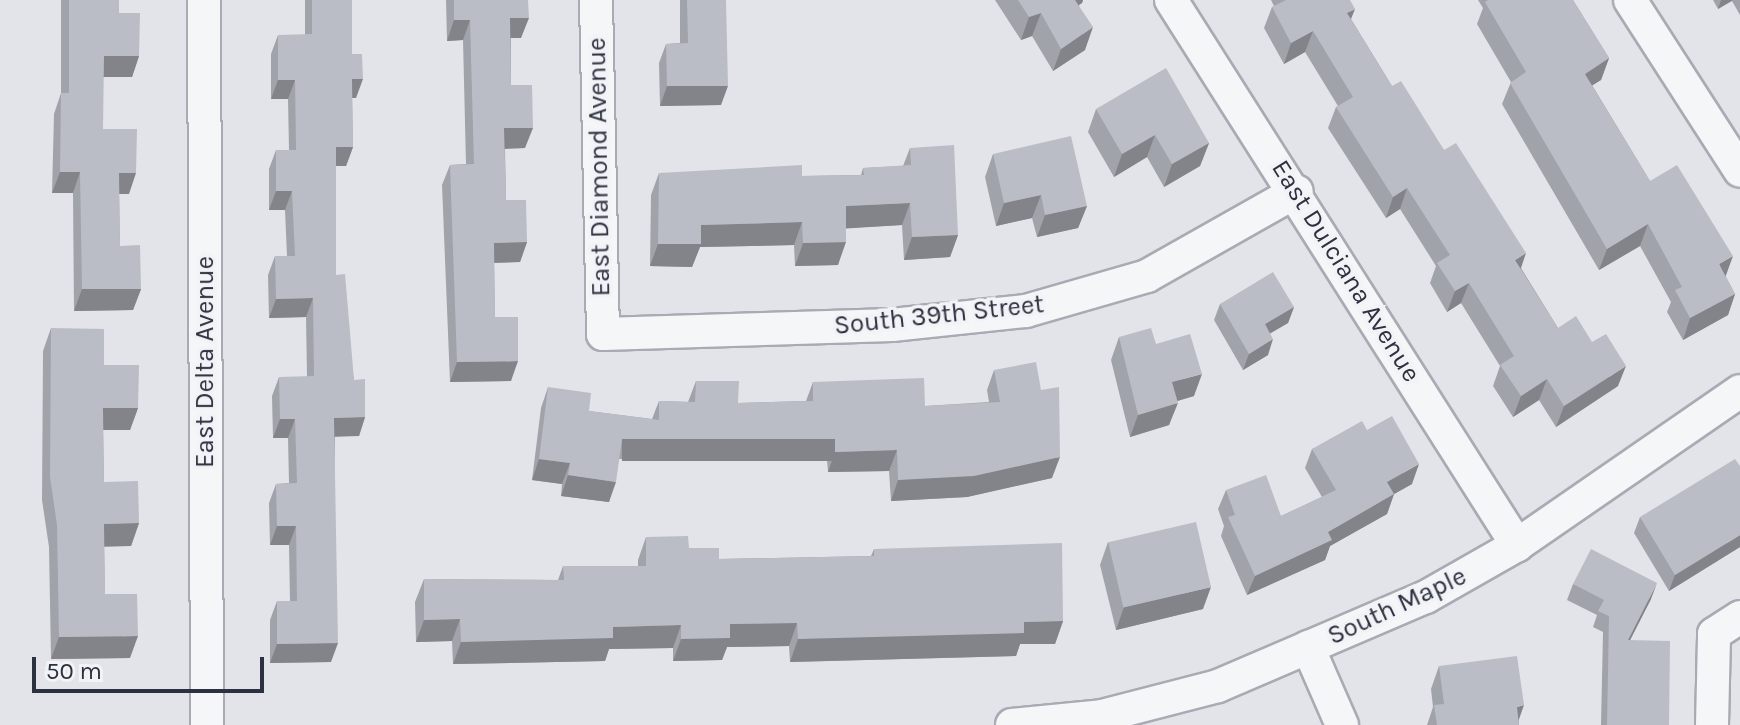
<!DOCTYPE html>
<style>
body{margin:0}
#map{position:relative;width:1740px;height:725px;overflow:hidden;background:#e3e4e9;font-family:Karla,sans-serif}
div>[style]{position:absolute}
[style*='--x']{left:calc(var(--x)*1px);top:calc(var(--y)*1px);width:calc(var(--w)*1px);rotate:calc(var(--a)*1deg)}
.roads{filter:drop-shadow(2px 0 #a8abb3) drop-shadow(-2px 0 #a8abb3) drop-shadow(0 2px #a8abb3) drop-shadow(0 -2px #a8abb3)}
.minor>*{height:32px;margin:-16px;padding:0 16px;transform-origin:16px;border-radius:16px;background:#f5f6f8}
.wall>*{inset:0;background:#a0a3a9}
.shaded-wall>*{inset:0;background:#82848a;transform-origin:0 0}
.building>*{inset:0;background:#babdc5;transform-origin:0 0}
span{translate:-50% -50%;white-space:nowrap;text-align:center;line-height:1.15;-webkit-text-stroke:7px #f2f3f7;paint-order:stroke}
.street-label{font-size:26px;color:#2c313f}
.scale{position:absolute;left:32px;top:657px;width:232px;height:36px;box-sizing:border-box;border:4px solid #2c313f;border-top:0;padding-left:10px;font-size:24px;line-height:28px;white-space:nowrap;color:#2c313f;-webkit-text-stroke:6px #f2f3f7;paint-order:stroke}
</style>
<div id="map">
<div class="roads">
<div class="minor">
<i style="--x:204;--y:0;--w:725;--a:89.76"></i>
<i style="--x:596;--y:0;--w:334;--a:88.8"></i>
<i style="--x:603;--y:334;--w:289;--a:-1.8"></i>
<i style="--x:892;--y:325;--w:135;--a:-6"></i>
<i style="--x:1026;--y:311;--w:126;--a:-16.1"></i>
<i style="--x:1147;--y:276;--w:172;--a:-29.5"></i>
<i style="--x:1171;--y:0;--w:646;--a:57.59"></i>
<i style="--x:1630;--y:0;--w:203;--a:57.2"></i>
<i style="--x:1308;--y:647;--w:85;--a:66.4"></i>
<i style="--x:1012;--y:725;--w:90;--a:-5.7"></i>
<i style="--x:1102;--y:716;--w:120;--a:-14.5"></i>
<i style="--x:1218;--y:686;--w:226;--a:-23.2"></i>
<i style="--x:1426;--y:597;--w:105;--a:-29.7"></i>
<i style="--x:1517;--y:545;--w:271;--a:-34.6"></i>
<i style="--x:1712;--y:725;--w:91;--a:-88.7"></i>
<i style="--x:1714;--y:634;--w:31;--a:-33"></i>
</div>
</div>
<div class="wall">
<i style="clip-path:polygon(61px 0,119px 0,119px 13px,139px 56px,132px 77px,103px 77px,103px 129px,129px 194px,119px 194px,120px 246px,141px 289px,133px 310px,74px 311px,73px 193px,52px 193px,54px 114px,61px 93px)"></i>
<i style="clip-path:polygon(305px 0,352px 0,352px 54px,356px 98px,352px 98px,353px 147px,346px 166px,336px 166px,336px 275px,354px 380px,365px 417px,359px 436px,335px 436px,331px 662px,270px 663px,270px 620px,277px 601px,290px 601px,289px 545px,270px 545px,269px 503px,276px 484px,289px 483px,288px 438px,273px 438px,272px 396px,279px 377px,307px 377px,306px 317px,269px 318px,268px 275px,275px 256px,287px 256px,285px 210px,269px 210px,269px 169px,276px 150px,289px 150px,288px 99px,271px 99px,271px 54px,278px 35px,305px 35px)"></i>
<i style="clip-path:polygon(446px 0,528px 0,521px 38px,511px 38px,511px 85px,525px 148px,505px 149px,506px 200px,527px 242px,520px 262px,494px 263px,495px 317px,511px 381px,450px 382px,442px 185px,450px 165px,466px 164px,463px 40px,447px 41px)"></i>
<i style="clip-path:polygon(680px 0,726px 0,721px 105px,660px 106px,659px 63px,666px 44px,680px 43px)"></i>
<i style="clip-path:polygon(995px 0,1083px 0,1082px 3px,1079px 5px,1085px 50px,1053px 71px,1032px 36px,1021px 40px)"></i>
<i style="clip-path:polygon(1271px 0,1350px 0,1351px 19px,1392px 86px,1444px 150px,1521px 268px,1558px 328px,1618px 386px,1556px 427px,1539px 400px,1513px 417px,1493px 386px,1500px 366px,1461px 303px,1447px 312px,1430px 283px,1436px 266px,1400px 209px,1386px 218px,1328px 128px,1336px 107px,1338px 106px,1305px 52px,1284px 64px,1264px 28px,1272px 7px,1274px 6px)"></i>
<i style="clip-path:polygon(1478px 0,1573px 0,1609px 58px,1601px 80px,1592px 85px,1650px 181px,1726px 277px,1735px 294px,1728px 315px,1683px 340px,1667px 312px,1671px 302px,1640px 246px,1599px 270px,1502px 104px,1511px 82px,1477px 24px,1483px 8px)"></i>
<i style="clip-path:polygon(1713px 0,1740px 0,1740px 15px,1732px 1px,1718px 9px)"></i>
<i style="clip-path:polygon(1096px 109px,1209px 143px,1200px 166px,1164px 187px,1147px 157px,1114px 177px,1088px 132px)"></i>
<i style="clip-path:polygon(910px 148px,958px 235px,950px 257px,904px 260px,902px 225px,846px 228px,838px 265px,795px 266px,794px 245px,700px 247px,692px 267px,650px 266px,651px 195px,659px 173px,802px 176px,861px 175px,863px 168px,903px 166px)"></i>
<i style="clip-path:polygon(993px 154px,1087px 206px,1078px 228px,1037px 237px,1032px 218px,996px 226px,985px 177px)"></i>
<i style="clip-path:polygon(1220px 304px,1294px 307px,1288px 323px,1270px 333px,1268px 355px,1243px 370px,1214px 320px)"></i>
<i style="clip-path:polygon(51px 328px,104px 365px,138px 408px,130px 430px,103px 430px,104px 482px,139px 523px,131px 546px,104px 546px,105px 594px,130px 658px,51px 659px,49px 547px,42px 500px,43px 351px)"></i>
<i style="clip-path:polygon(1119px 337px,1156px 344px,1194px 396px,1177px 401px,1169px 425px,1130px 437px,1111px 360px)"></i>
<i style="clip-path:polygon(994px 370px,1052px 478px,967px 497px,891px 501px,889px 471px,828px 472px,827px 460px,619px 459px,609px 502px,561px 496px,562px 484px,532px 480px,541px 408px,548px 387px,589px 411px,652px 419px,659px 401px,688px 402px,696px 381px,738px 403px,806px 401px,813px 382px,925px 406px,989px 402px,987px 390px)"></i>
<i style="clip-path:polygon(1367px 430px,1412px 484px,1394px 494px,1387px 514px,1330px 546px,1325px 560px,1247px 595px,1221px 536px,1224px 526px,1218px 509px,1226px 490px,1281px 516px,1322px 497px,1305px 468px,1312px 449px)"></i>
<i style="clip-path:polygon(1640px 517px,1740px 547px,1669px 591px,1634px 533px)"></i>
<i style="clip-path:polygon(646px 537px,689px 548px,719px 559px,871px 556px,874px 549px,1063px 621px,1055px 644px,1020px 644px,1016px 656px,790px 662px,789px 646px,727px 647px,722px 660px,673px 661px,673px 648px,609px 649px,605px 661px,453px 664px,452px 641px,416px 642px,415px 602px,424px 579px,558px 580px,563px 566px,638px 566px,638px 560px)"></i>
<i style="clip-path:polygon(1108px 542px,1203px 609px,1116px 630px,1100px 565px)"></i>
<i style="clip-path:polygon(1573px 584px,1651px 599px,1630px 640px,1669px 725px,1601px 725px,1603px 632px,1593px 627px,1597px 615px,1567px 600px)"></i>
<i style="clip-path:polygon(1439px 666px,1519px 721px,1519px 725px,1427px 725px,1433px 707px,1431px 689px)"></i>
</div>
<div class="shaded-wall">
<i style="clip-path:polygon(1068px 0,1083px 0,1082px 3px,1062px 16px)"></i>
<i style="clip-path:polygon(1721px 0,1733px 0,1718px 9px)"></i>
<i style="clip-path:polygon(1355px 9px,1347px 29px,1347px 13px)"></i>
<i style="clip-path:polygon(1041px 13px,1032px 36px,1021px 40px,1029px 17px)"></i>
<i style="clip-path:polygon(510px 18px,529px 18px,521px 38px,503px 38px)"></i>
<i style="clip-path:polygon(454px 20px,470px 20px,463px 40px,447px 41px)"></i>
<i style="clip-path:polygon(1093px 27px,1085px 50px,1053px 71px,1061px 49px)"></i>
<i style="clip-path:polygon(1313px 31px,1305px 52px,1284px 64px,1291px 43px)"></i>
<i style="clip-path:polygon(104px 56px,139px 56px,132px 77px,96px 77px)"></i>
<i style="clip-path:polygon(1609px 58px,1601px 80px,1577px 95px,1585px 74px)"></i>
<i style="clip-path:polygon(352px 79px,363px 79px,356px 98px,345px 98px)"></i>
<i style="clip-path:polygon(278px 80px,295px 80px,288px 99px,271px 99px)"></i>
<i style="clip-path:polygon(667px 86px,728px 86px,721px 105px,660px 106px)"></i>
<i style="clip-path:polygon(504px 128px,533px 128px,525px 148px,497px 149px)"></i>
<i style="clip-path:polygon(1155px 135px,1147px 157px,1114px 177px,1122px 154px)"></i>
<i style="clip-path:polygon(1209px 143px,1200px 166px,1164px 187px,1172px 164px)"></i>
<i style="clip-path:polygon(336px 147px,353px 147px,346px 166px,329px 166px)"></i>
<i style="clip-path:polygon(60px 172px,80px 172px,73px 193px,52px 193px)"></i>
<i style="clip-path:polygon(119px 173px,136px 173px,129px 194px,111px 194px)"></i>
<i style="clip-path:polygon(1407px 188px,1400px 209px,1386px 218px,1393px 197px)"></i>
<i style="clip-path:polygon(276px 191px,292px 191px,285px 210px,269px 210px)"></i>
<i style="clip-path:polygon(1041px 195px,1032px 218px,996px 226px,1004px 203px)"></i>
<i style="clip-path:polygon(910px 203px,902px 225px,838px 229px,846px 206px)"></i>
<i style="clip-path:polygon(1087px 206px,1078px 228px,1037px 237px,1045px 215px)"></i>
<i style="clip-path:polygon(802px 222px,794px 245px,700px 247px,692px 267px,650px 266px,658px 244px,701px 225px)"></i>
<i style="clip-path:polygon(1648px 224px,1640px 246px,1599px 270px,1607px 249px)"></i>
<i style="clip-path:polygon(958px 235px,950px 257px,904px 260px,912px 237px)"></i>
<i style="clip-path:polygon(527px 242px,520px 262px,487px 263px,494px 243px)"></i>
<i style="clip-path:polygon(846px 242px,838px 265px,795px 266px,803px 243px)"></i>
<i style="clip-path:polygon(1526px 253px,1519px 274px,1515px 260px)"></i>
<i style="clip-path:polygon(1733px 256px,1725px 278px,1719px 264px)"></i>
<i style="clip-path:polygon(1469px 283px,1461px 303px,1447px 312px,1455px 291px)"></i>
<i style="clip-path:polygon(82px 289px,141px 289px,133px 310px,74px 311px)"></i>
<i style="clip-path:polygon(1735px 294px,1728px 315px,1683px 340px,1690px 318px)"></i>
<i style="clip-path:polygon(313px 298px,306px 317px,269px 318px,276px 299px)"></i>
<i style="clip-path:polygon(1294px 307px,1288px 323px,1259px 340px,1265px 324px)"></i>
<i style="clip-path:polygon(1273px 339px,1268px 355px,1243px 370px,1249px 354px)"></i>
<i style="clip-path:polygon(518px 361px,511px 381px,450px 382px,457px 362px)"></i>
<i style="clip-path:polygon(1626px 366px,1618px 386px,1556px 427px,1564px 406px)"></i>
<i style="clip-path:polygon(1202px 374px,1194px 396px,1164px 405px,1172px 382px)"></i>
<i style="clip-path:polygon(1547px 379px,1539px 400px,1513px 417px,1521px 396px)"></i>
<i style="clip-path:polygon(1178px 403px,1169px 425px,1130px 437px,1138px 415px)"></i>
<i style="clip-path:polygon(103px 408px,138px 408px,130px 430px,94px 430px)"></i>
<i style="clip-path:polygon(365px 417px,359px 436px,328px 437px,334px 418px)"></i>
<i style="clip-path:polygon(280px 419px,295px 419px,288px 438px,273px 438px)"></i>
<i style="left:622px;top:439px;width:213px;height:22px"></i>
<i style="clip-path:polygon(897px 450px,889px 471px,828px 472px,835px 452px)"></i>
<i style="clip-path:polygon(1060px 457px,1052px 478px,967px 497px,891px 501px,898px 480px)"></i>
<i style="clip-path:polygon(539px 459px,570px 463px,562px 484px,532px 480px)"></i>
<i style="clip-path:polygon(1419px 464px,1412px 484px,1380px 502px,1387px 482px)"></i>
<i style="clip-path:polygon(568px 475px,616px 482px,609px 502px,561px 496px)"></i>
<i style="clip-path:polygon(1394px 494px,1387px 514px,1330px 546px,1325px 560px,1247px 595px,1255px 576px,1328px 532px)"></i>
<i style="clip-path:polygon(139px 523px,131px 546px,96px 547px,104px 524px)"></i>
<i style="clip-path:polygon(277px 526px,296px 526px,289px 545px,270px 545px)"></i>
<i style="clip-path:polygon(1740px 535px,1740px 547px,1669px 591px,1675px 575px)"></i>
<i style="clip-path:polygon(1657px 583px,1651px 599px,1622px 656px,1628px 640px)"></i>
<i style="clip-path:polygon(1211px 587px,1203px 609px,1116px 630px,1124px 607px)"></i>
<i style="clip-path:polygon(460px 619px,452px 641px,416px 642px,424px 620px)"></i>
<i style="clip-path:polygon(1063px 621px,1055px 644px,1020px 644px,1016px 656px,790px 662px,798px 639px,1024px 622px)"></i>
<i style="clip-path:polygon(797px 623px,789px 646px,727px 647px,722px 660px,673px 661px,681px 639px,730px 624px)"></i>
<i style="clip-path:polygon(681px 625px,673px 648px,609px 649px,605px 661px,453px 664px,461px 642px,613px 627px)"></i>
<i style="clip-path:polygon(138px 636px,130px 658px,51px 659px,59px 637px)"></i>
<i style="clip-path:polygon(338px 643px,331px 662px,270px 663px,277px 644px)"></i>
<i style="clip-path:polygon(1524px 705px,1517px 725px,1517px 707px)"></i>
</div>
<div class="building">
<i style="clip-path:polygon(69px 0,119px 0,119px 13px,140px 13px,139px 56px,104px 56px,103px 129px,137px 129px,136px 173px,119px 173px,120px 246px,140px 245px,141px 289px,82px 289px,80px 172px,60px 172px,61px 93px,69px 93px)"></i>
<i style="clip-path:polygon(312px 0,352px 0,352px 54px,362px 54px,363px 79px,352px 79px,353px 147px,336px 147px,336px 275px,345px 274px,354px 380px,365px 379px,365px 417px,334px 418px,338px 643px,277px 644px,277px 601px,297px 601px,296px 526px,277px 526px,276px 484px,297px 483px,295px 419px,280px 419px,279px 377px,314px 376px,313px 298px,276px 299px,275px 256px,295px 256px,292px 191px,276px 191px,276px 150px,296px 150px,295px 80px,278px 80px,278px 35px,312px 34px)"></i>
<i style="clip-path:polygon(454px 0,528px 0,529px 18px,510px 18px,511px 85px,532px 85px,533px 128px,504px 128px,506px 200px,526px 200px,527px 242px,494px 243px,495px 317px,518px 317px,518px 361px,457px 362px,450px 165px,474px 164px,470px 20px,454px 20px)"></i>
<i style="clip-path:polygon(687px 0,726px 0,728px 86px,667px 86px,666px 44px,688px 43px)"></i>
<i style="clip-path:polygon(1018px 0,1075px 0,1093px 27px,1061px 49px,1041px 13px,1029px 17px)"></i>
<i style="clip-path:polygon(1286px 0,1350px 0,1355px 9px,1347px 13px,1392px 86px,1401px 81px,1444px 150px,1456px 143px,1526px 253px,1515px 260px,1558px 328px,1576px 316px,1592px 342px,1606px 334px,1626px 366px,1564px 406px,1547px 379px,1521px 396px,1500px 365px,1514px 356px,1469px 283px,1455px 291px,1437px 263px,1450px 255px,1407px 188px,1393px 197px,1336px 107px,1353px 97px,1313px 31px,1291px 43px,1272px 7px)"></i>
<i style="clip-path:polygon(1488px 0,1573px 0,1609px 58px,1585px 74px,1650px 181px,1677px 165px,1733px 256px,1719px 264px,1735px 294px,1690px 318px,1675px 290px,1682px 287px,1648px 224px,1607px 249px,1510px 83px,1526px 72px,1485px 2px)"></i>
<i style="clip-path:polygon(1166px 68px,1209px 143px,1172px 164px,1155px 135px,1122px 154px,1096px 109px)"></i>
<i style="clip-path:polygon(1071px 136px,1087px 206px,1045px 215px,1041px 195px,1004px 203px,993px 154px)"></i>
<i style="clip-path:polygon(954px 145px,958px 235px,912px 237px,910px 203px,846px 206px,846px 242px,803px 243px,802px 222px,701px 225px,701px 244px,658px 244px,659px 173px,802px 165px,802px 176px,864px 175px,863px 168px,911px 165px,910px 148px)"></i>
<i style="clip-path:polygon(1273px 272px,1294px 307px,1265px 324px,1273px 339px,1249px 354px,1220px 304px)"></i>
<i style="clip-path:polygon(51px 328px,104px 329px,104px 365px,139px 365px,138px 408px,103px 408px,104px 482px,138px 481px,139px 523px,104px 524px,105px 594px,137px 594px,138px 636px,59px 637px,57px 525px,50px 477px)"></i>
<i style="clip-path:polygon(1151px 328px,1156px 344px,1190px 334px,1202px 374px,1172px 382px,1178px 403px,1138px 415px,1119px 337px)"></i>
<i style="clip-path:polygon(1036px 362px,1041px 390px,1059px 387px,1060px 457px,974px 476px,898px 480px,897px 450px,835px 452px,835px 439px,622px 439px,616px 482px,568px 475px,570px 463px,539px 459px,548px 387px,591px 393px,589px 411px,659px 420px,659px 401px,695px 402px,696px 381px,739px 381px,738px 403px,813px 401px,813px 382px,924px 378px,925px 406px,1000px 402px,994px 370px)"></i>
<i style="clip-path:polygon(1392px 416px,1419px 464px,1387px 482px,1394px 494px,1328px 532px,1332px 540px,1255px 576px,1228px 517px,1235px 515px,1226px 490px,1266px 475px,1281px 516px,1336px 490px,1312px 449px,1362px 421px,1367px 430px)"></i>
<i style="clip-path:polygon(1735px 459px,1740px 466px,1740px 535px,1675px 575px,1640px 517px)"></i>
<i style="left:1196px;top:522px;width:67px;height:90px;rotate:77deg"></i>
<i style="clip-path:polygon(688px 536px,689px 548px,719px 548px,719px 559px,874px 556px,874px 549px,1062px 543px,1063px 621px,1024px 622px,1024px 633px,798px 639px,797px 623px,730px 624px,730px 638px,681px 639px,681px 625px,613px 627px,613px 638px,461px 642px,460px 619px,424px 620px,424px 579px,564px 580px,563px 566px,646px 566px,646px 537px)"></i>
<i style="clip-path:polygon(1591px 549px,1657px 583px,1628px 640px,1670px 641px,1669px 725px,1607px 725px,1609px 616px,1598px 611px,1604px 600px,1573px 584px)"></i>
<i style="clip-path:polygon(1517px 656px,1524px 705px,1517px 707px,1519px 725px,1437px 725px,1434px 705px,1444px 704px,1439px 666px)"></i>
</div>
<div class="street-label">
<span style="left:599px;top:167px;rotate:-91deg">East Diamond Avenue</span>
<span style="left:1346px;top:271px;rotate:58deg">East Dulciana Avenue</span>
<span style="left:939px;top:315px;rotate:-6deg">South 39th Street</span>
<span style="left:205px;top:362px;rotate:-90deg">East Delta Avenue</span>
<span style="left:1397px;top:606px;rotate:-25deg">South Maple</span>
</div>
<div class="scale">50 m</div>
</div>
